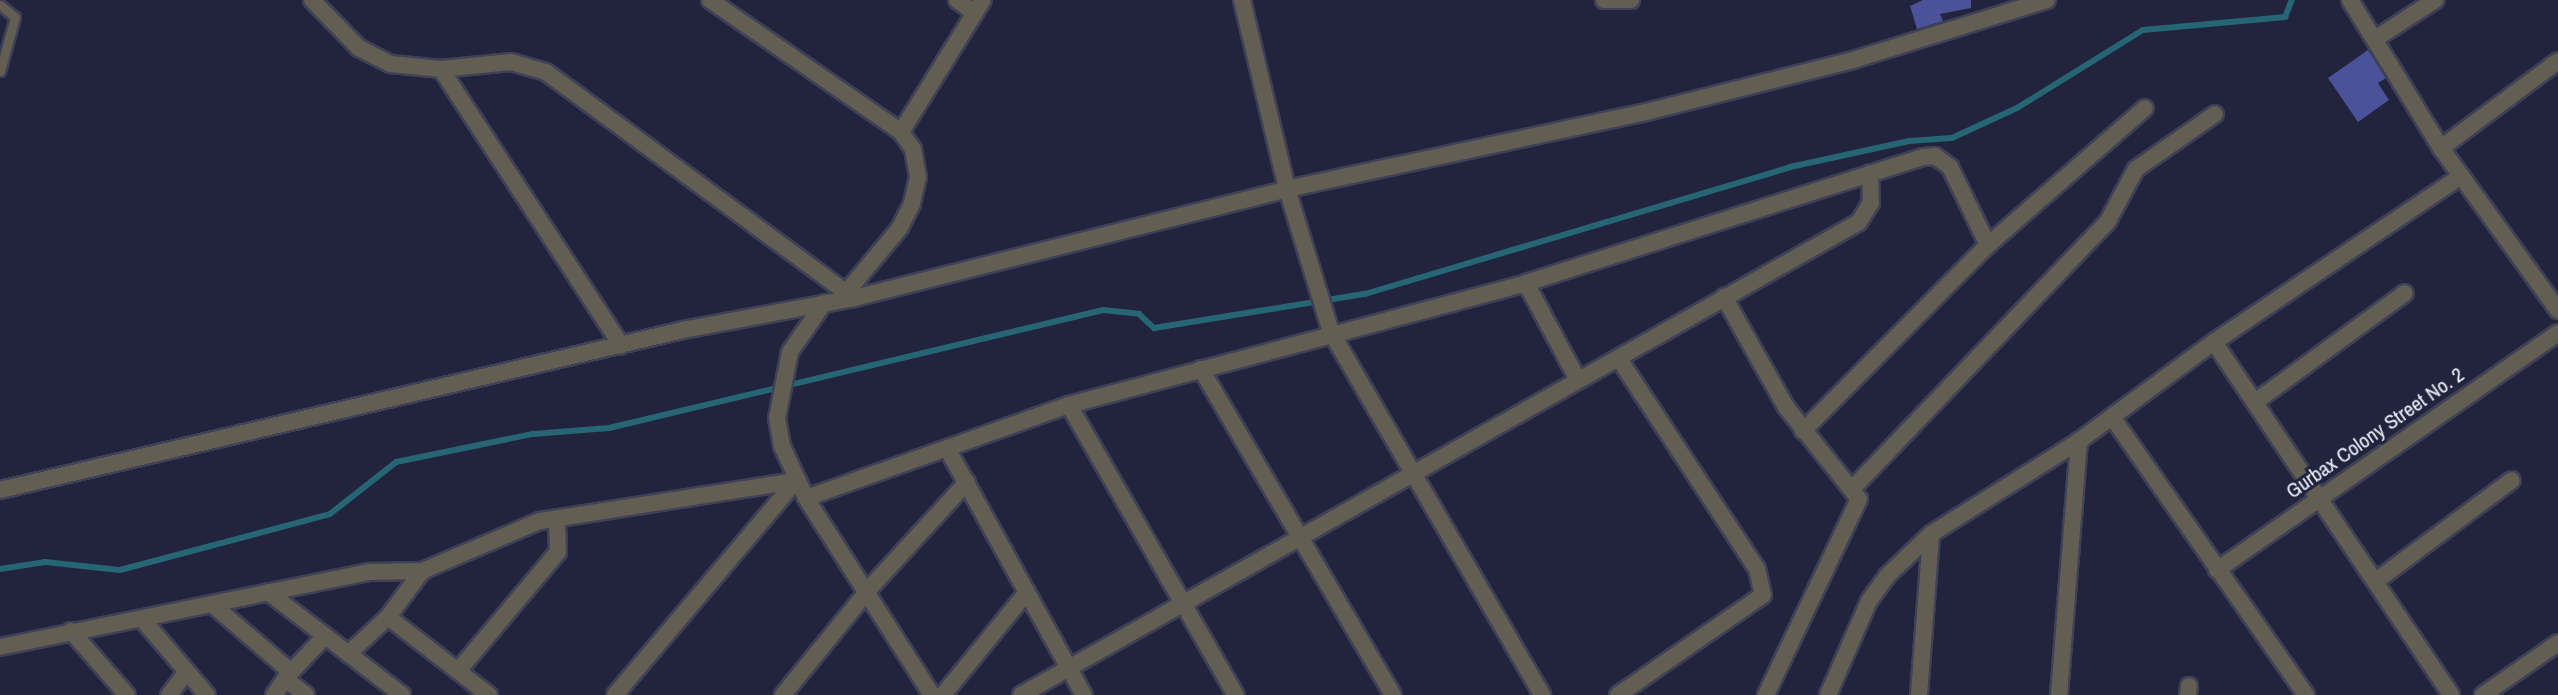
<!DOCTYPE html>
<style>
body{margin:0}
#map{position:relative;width:2558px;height:695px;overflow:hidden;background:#21243c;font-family:"Archivo Narrow",sans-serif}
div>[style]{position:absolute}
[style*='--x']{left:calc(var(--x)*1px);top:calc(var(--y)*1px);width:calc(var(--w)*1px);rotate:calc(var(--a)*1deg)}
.stream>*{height:6px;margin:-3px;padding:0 3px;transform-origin:3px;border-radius:3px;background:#256574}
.building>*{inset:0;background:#4b5299}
.roads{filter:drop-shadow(2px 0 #3e4157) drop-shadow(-2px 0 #3e4157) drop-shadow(0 2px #3e4157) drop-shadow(0 -2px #3e4157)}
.service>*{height:9px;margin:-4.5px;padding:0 4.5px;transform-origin:4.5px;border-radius:4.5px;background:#635e52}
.minor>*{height:16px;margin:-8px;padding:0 8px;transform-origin:8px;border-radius:8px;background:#635e52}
.tertiary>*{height:16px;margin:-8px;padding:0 8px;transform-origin:8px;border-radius:8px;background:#635e52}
span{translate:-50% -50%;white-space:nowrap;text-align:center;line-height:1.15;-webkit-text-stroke:6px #21243c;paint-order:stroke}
.street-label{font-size:21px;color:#eff2ff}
</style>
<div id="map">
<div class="stream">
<i style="--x:0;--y:569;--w:46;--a:-8.8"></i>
<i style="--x:45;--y:562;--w:75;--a:6.1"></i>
<i style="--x:120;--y:570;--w:217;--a:-14.9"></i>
<i style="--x:330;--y:514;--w:84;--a:-38.2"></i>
<i style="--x:396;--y:462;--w:140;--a:-11.6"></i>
<i style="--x:533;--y:434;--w:76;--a:-4.5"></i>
<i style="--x:609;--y:428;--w:508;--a:-13.43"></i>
<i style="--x:1103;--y:310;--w:36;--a:6"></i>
<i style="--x:1139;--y:314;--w:21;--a:43"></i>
<i style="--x:1154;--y:328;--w:214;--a:-9.2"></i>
<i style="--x:1365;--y:294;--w:444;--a:-16.6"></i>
<i style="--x:1790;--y:167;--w:122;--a:-12.3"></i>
<i style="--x:1909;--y:141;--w:43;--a:-4"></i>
<i style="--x:1952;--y:138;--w:72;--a:-24.8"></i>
<i style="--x:2017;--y:108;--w:148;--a:-31.8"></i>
<i style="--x:2143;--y:30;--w:143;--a:-5.2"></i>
<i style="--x:2285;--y:17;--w:18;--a:-68"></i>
</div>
<div class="building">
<i style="clip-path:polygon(1923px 0,1971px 0,1971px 8px,1940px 14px,1943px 21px,1917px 29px,1910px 6px)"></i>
<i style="clip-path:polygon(2368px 50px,2386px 78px,2378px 83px,2389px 100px,2358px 122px,2328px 78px)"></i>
</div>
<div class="roads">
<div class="service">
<i style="--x:0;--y:5;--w:19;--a:39"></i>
<i style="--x:15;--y:17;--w:56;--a:105.5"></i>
</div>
<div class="minor">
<i style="--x:312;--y:0;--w:67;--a:45.6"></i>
<i style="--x:359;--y:48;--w:36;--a:27"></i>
<i style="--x:391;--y:64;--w:50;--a:5.7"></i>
<i style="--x:441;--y:69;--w:70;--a:-5.7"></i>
<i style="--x:511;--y:62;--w:36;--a:16"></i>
<i style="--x:546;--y:72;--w:382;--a:36.3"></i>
<i style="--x:854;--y:298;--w:447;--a:-14.1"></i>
<i style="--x:1287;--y:189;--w:367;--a:-12.1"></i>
<i style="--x:1646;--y:112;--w:213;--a:-14.1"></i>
<i style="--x:1853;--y:60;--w:203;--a:-17.2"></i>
<i style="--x:710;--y:0;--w:232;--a:34.6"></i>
<i style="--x:901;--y:132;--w:21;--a:55"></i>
<i style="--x:913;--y:149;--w:28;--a:80"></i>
<i style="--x:918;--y:177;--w:28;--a:103"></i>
<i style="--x:912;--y:204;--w:28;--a:117"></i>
<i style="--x:899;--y:229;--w:86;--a:129.8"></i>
<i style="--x:957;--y:0;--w:19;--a:36"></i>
<i style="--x:1242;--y:0;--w:194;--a:76.6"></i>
<i style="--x:1287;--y:189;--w:150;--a:72.9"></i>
<i style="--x:1331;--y:332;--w:420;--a:59.8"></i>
<i style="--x:1604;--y:0;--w:27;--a:0"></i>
<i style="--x:2375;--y:39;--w:72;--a:-33"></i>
<i style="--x:441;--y:69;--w:330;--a:56.9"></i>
<i style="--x:901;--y:132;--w:155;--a:-58.2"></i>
<i style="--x:2441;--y:148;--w:146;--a:-36.6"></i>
<i style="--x:1526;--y:283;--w:110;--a:61.8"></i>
<i style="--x:1724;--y:297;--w:126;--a:60.6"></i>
<i style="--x:1786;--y:407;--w:117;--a:51.6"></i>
<i style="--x:1859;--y:499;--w:217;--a:115.4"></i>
<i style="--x:824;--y:303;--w:60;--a:124.8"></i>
<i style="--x:790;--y:352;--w:67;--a:101.1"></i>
<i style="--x:777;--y:418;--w:28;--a:80"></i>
<i style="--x:782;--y:446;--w:57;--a:65.2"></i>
<i style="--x:806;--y:498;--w:234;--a:57.4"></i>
<i style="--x:2214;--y:342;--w:425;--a:56.1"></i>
<i style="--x:1201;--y:369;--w:378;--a:59.5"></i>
<i style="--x:2255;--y:402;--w:185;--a:-36"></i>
<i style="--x:1069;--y:405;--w:335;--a:60.1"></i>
<i style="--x:2112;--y:417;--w:339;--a:55.1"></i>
<i style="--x:1803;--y:431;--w:262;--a:-45.2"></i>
<i style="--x:1988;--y:245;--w:208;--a:-41.1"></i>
<i style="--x:948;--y:450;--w:280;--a:61"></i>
<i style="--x:1854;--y:487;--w:368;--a:-46.3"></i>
<i style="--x:2108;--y:221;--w:59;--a:-61.7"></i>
<i style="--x:2136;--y:169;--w:96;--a:-34.8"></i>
<i style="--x:0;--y:490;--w:701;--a:-13.18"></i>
<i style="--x:683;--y:330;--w:174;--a:-10.6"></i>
<i style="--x:806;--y:498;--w:279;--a:-19.5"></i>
<i style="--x:1069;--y:405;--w:473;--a:-14.9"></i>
<i style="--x:1526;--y:283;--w:417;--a:-17.6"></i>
<i style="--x:1924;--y:157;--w:11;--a:-5"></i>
<i style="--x:1935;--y:156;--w:19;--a:36"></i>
<i style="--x:1950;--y:167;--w:87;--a:64"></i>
<i style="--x:2217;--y:570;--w:415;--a:-34.8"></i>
<i style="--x:2376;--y:581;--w:169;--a:-36.6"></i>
<i style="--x:268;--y:592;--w:169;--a:37.5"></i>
<i style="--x:212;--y:604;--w:104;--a:40.7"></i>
<i style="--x:291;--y:672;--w:9;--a:131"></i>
<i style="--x:285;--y:679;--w:26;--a:37"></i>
<i style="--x:388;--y:617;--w:128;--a:37.7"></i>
<i style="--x:142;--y:619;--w:100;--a:49.5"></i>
<i style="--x:71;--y:631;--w:85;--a:48.8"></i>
<i style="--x:0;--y:647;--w:377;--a:-11.5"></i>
<i style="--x:369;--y:572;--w:53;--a:-1.1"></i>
<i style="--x:422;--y:571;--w:128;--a:-23"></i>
<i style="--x:540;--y:521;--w:259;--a:-8.9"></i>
<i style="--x:348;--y:654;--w:54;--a:-42.8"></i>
<i style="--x:388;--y:617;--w:57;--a:-53.5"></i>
<i style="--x:458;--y:671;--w:155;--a:-50"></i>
<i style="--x:558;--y:552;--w:34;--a:-92"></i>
<i style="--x:291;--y:672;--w:50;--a:-46.6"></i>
<i style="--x:169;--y:695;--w:25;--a:-53"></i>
<i style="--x:274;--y:695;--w:19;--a:-55"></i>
<i style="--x:615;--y:695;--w:280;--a:-49.8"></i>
<i style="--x:783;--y:695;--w:136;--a:-50.9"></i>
<i style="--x:869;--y:589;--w:145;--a:-47.5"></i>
<i style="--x:943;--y:695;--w:133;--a:-50.8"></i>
<i style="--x:1021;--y:695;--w:962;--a:-29.44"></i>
<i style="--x:1859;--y:222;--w:22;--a:-58"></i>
<i style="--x:1871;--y:203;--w:30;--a:-92"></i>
<i style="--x:1618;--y:695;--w:176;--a:-34.6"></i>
<i style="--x:1763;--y:595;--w:27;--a:-103"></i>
<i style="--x:1757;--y:569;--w:251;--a:-123.3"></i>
<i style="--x:1828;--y:695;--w:103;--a:-66.4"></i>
<i style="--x:1869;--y:601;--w:31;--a:-54"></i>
<i style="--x:1887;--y:576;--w:61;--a:-43.7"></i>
<i style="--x:1931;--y:534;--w:175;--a:-32.1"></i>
<i style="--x:2079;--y:441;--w:167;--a:-36.3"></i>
<i style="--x:2214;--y:342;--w:298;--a:-33.9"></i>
<i style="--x:1919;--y:695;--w:161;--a:-85.7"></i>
<i style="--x:2059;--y:695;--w:255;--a:-85.5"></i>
<i style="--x:2188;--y:695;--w:9;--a:-84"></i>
<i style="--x:2483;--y:695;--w:91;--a:-34.7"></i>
</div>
<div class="tertiary">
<i style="--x:2350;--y:0;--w:174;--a:58.4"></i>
<i style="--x:2441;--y:148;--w:200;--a:54.2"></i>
</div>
</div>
<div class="street-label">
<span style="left:2375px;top:433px;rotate:-35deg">Gurbax Colony Street No. 2</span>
</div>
</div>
